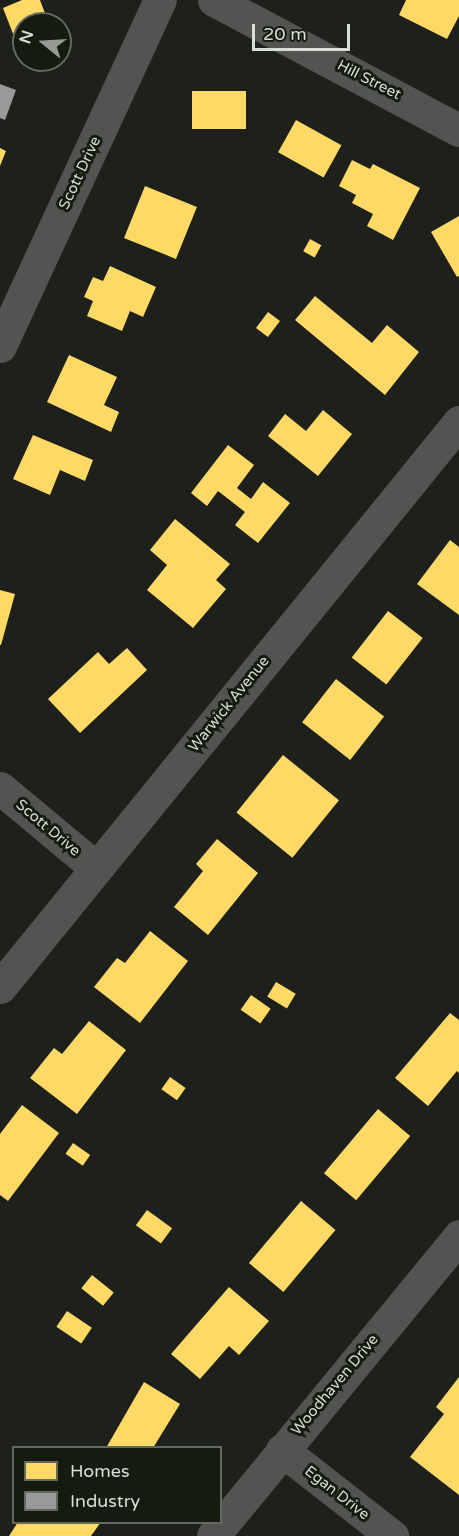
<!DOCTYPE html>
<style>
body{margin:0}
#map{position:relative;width:459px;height:1536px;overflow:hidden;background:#1e211b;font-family:"Varela Round",sans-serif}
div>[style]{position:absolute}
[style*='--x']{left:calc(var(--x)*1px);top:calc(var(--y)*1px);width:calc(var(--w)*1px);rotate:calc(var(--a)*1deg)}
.homes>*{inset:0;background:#ffd966;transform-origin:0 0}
.industry>*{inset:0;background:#999}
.minor>*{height:33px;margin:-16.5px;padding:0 16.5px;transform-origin:16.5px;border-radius:16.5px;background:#535452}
span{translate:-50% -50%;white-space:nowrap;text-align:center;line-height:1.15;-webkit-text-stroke:6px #151b0f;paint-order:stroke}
.street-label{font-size:15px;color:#d8ddd5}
.legend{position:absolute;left:12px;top:1446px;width:210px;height:78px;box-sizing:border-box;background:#151b0f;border:2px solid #63695e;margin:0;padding:8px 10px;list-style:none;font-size:18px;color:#d8ddd5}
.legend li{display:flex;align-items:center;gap:12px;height:30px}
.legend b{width:30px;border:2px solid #63695e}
.north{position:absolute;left:12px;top:12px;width:60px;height:60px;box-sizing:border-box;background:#151b0f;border:2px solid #63695e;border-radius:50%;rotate:288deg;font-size:16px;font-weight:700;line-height:24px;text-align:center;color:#d8ddd5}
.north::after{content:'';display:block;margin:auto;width:21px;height:27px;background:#979b94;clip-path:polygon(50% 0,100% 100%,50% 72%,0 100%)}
.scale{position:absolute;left:252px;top:24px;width:98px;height:27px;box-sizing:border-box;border:3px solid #d8ddd5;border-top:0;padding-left:8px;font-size:18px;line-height:21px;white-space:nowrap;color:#d8ddd5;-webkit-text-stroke:4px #151b0f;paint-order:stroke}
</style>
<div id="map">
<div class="homes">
<i style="clip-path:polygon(22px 0,40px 0,49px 24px,24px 24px,22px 57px,3px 8px)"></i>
<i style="clip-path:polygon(406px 0,459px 0,459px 16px,447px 39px,399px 15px)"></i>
<i style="left:192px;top:91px;width:54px;height:38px"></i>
<i style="left:296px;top:120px;width:52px;height:37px;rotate:29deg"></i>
<i style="clip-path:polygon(0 148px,6px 151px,0 166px)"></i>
<i style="clip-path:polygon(352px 160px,370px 169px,373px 164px,420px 188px,393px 240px,367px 226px,373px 214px,352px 203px,356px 195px,339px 186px)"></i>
<i style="left:145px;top:186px;width:56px;height:56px;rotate:22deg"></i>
<i style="clip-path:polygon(459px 216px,459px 276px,457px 277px,431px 232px)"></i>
<i style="left:310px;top:239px;width:13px;height:14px;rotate:29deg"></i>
<i style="clip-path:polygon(110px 266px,156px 287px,143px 317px,130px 311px,122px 331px,87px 316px,93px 301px,84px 297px,93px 277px,103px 281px)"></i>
<i style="clip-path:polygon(315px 296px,372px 343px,387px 325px,419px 352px,385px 395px,295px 320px)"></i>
<i style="left:268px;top:312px;width:15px;height:20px;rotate:37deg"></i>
<i style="clip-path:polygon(69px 355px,117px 377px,104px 405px,119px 412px,111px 432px,47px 402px)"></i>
<i style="clip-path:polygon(323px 410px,352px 434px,318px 476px,268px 436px,285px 414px,306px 431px)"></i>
<i style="clip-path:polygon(33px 435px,93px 460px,85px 481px,60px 470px,50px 495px,13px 479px)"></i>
<i style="clip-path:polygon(228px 445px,254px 465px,237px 488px,251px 499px,263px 482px,290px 503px,258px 543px,235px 525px,245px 512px,218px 491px,207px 506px,191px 493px)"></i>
<i style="clip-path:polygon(175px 519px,230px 564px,216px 580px,226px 589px,193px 628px,147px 590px,167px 565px,150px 550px)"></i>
<i style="clip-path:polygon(450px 540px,459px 547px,459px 615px,417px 584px)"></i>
<i style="clip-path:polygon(0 590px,15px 594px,1px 645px,0 645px)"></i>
<i style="left:388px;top:611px;width:44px;height:59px;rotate:38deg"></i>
<i style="clip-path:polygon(127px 648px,147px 670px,80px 733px,48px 699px,98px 652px,109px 664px)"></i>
<i style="left:336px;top:679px;width:61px;height:55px;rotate:38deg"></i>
<i style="left:283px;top:755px;width:72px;height:74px;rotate:39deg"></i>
<i style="clip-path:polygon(217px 839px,258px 873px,208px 935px,174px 907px,203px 871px,196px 864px)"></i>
<i style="clip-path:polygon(150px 931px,188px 961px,140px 1023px,94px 987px,117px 958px,125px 963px)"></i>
<i style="left:276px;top:982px;width:23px;height:17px;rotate:31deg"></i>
<i style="left:251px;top:995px;width:24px;height:18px;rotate:35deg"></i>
<i style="clip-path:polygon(450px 1013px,459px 1020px,459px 1073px,457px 1071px,428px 1106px,395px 1078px)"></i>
<i style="clip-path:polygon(89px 1021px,126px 1050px,77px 1114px,30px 1078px,54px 1048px,62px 1054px)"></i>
<i style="left:170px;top:1077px;width:19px;height:15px;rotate:35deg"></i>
<i style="clip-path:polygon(22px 1105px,59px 1133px,8px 1201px,0 1195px,0 1134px)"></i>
<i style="left:378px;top:1109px;width:42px;height:84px;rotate:40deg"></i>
<i style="left:73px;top:1143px;width:21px;height:13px;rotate:35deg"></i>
<i style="left:301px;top:1201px;width:45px;height:81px;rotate:40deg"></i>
<i style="left:147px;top:1210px;width:31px;height:19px;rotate:36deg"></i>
<i style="left:92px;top:1275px;width:28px;height:17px;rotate:39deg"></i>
<i style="clip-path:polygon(229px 1287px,269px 1321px,239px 1355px,229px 1346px,200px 1379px,171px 1354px)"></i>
<i style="left:67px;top:1311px;width:30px;height:19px;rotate:34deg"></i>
<i style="clip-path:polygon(459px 1377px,459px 1495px,410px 1457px,444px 1414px,436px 1407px)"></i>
<i style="clip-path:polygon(144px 1382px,180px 1404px,153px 1448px,106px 1448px)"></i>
<i style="clip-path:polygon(18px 1522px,101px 1522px,91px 1536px,9px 1536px)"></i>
</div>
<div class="industry">
<i style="clip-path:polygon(0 84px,16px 90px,5px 120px,0 118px)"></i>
</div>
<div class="minor">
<i style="--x:214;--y:0;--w:277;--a:28"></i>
<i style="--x:0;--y:346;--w:381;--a:-65.2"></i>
<i style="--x:0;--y:788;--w:125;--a:39.8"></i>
<i style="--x:0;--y:987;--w:728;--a:-50.91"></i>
<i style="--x:282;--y:1450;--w:140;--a:38"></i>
<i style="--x:213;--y:1536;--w:388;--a:-50.6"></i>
</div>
<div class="street-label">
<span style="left:369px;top:80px;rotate:27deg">Hill Street</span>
<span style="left:80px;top:173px;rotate:-65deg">Scott Drive</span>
<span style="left:229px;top:704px;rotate:-51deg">Warwick Avenue</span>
<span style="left:48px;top:828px;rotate:40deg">Scott Drive</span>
<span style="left:335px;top:1385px;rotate:-50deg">Woodhaven Drive</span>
<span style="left:337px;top:1493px;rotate:38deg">Egan Drive</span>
</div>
<ul class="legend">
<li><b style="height:16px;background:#ffd966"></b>Homes</li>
<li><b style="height:16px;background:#999"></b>Industry</li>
</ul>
<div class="north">N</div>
<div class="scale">20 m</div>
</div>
